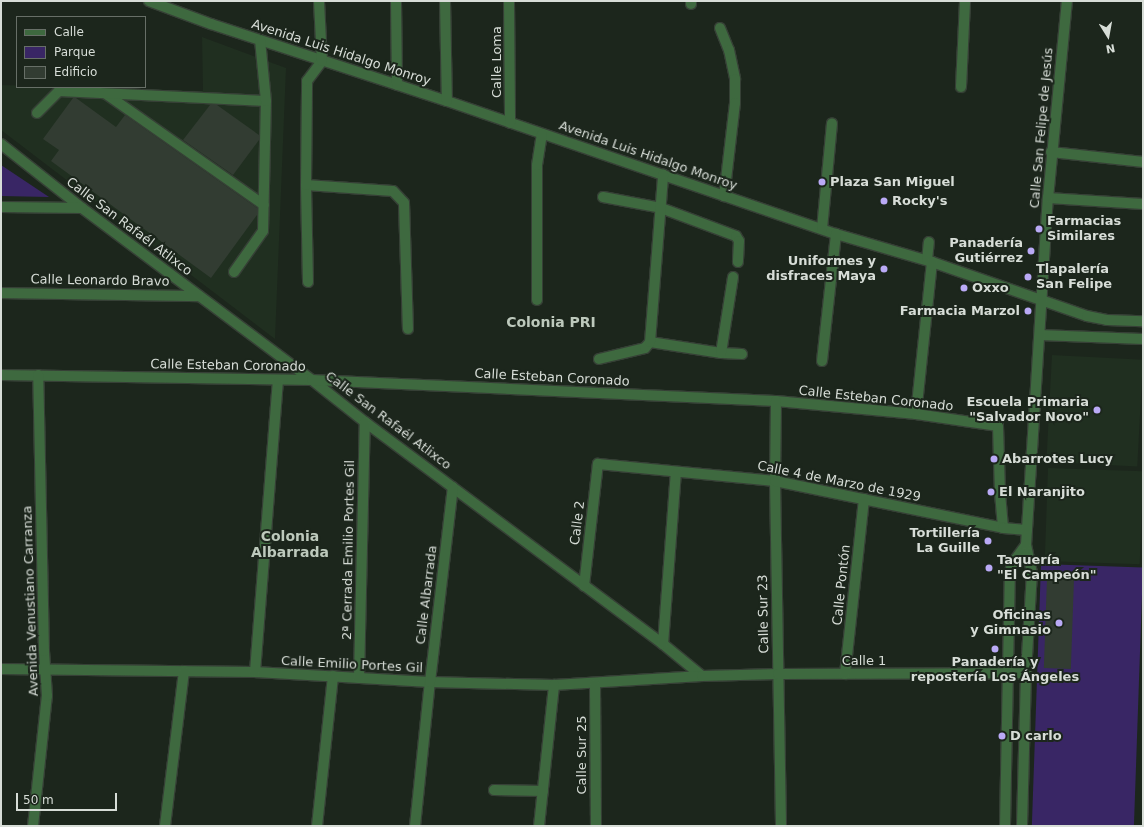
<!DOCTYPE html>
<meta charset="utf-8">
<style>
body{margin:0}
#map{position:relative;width:1144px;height:827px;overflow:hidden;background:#1c261c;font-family:"DejaVu Sans",sans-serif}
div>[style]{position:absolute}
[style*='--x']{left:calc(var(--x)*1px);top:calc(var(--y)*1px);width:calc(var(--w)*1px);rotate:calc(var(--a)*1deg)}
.built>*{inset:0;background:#202f20;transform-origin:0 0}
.green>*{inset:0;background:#392665;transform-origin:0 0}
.building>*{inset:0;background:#323c32;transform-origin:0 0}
.roads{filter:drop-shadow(1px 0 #364036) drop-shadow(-1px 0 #364036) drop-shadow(0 1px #364036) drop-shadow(0 -1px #364036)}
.minor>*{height:10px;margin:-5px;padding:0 5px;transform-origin:5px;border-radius:5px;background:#3e693f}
.dots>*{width:11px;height:11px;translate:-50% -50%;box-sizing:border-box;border:2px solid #1c261c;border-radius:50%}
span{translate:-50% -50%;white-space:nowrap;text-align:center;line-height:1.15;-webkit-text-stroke:4px #1c261c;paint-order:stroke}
.street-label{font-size:13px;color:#d7ddd7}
.poi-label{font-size:13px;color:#d7ddd7;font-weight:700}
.left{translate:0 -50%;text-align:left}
.right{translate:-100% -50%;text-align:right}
.neighbourhood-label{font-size:14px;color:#bdc9bc;font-weight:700}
.frame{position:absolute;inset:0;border:2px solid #d7ddd7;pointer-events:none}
.legend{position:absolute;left:16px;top:16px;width:130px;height:72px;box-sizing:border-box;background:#1c261c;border:1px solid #676f67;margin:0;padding:5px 7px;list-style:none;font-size:12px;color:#d7ddd7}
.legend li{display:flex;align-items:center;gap:8px;height:20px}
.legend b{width:20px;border:1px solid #676f67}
.north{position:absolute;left:1088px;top:16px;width:40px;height:40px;-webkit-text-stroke:3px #1c261c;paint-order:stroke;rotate:169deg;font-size:11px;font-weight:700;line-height:16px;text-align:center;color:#d7ddd7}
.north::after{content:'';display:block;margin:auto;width:14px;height:18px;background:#d7ddd7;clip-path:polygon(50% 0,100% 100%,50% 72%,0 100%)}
.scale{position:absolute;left:16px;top:793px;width:101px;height:18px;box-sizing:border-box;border:2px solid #d7ddd7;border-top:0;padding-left:5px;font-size:12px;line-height:14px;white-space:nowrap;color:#d7ddd7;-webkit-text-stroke:3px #1c261c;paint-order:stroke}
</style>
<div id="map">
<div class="built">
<i style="clip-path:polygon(202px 37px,286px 68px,275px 339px,1px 130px,1px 85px,203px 91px)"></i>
<i style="left:1052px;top:355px;width:91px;height:107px;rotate:3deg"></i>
<i style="left:1048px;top:468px;width:95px;height:93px;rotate:2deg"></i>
</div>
<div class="green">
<i style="clip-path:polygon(1px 165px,49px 197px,1px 196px)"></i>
<i style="left:1041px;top:564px;width:102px;height:262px;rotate:2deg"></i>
</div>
<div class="building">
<i style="clip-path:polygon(73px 98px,76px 98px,116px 127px,125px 115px,257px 208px,257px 215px,211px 278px,51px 161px,59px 150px,43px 139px)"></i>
<i style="clip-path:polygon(210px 105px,217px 105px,259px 135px,259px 140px,233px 175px,183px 140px)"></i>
<i style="left:1047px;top:578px;width:27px;height:90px;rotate:2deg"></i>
</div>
<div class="roads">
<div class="minor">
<i style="--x:149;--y:1;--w:66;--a:20.4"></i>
<i style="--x:211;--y:24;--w:248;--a:18.1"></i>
<i style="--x:447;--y:101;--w:411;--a:18.9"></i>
<i style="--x:836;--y:234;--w:100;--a:16.3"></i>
<i style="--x:932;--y:262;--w:164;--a:19.2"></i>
<i style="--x:1087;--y:316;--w:20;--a:11"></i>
<i style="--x:1107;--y:320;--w:36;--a:2"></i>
<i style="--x:396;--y:1;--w:84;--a:89.3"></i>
<i style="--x:445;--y:1;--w:100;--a:88.9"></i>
<i style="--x:509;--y:1;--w:122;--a:89.5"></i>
<i style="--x:691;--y:4;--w:3;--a:-90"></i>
<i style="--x:720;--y:28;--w:24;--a:68"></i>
<i style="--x:729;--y:50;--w:30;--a:78"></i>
<i style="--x:735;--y:79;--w:24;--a:90"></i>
<i style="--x:735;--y:103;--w:94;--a:96.7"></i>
<i style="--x:961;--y:87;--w:86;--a:-87.3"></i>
<i style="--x:106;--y:94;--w:193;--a:35.1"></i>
<i style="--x:37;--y:113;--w:31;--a:-45"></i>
<i style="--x:59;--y:91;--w:207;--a:2.8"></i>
<i style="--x:1;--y:144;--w:103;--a:38.3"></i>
<i style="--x:82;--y:208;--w:287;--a:36.8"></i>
<i style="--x:312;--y:380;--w:68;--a:38.4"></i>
<i style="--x:365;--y:422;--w:372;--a:36.7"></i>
<i style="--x:663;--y:644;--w:50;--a:39.4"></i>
<i style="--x:1051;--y:152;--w:93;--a:6.2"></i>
<i style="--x:306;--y:185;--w:87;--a:3.9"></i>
<i style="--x:393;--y:191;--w:16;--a:47"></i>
<i style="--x:404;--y:203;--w:126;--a:88.2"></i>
<i style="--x:603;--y:197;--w:59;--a:10.7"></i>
<i style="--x:661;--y:208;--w:80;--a:20.5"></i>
<i style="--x:736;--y:236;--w:6;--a:59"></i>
<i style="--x:739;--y:241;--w:21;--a:93"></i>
<i style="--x:1048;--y:198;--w:95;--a:3.6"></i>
<i style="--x:1;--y:207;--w:81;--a:0.7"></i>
<i style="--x:822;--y:229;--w:106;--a:-84.6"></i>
<i style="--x:927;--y:260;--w:18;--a:-84"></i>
<i style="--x:234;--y:272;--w:50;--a:-54.7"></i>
<i style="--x:263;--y:231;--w:130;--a:-88.7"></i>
<i style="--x:266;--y:101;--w:61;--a:-95.6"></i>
<i style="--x:308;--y:282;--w:97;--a:-91.2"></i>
<i style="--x:306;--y:185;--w:104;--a:-89.4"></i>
<i style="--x:307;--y:81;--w:25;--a:-53"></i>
<i style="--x:322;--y:61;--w:60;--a:-92.9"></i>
<i style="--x:1;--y:293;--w:198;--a:0.9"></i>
<i style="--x:537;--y:300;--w:135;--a:-90"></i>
<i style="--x:537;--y:165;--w:31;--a:-81"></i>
<i style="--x:1040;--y:335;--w:103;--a:2.2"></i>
<i style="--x:650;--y:342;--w:72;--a:8.8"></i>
<i style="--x:721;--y:353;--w:21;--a:3"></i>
<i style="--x:721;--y:353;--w:77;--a:-81"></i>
<i style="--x:599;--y:359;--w:47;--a:-13.4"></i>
<i style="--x:645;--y:348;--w:8;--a:-50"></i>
<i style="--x:650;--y:342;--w:168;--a:-85.5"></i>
<i style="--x:822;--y:361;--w:128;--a:-83.7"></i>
<i style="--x:1;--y:375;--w:311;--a:0.9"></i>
<i style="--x:312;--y:380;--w:464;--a:2.6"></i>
<i style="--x:776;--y:401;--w:141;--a:5.3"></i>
<i style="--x:916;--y:414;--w:83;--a:8.3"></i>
<i style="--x:998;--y:426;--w:67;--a:88.3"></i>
<i style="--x:1000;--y:493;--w:35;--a:85"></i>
<i style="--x:776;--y:401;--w:80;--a:90.7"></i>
<i style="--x:775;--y:481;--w:345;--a:89"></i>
<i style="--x:916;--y:414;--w:153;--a:-84"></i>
<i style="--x:584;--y:586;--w:123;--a:-83.5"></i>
<i style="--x:598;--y:464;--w:178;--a:5.5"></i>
<i style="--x:775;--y:481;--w:233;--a:11.6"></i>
<i style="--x:1003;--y:528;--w:24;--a:5"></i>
<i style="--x:663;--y:644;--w:171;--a:-85.7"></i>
<i style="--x:1;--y:669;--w:254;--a:0.7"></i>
<i style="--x:255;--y:672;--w:175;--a:3.3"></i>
<i style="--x:430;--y:682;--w:124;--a:1.4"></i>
<i style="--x:554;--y:685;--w:148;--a:-3.5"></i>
<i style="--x:702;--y:676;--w:76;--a:-1.5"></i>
<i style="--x:778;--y:674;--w:248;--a:-0.2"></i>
<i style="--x:255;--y:672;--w:292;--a:-85.5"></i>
<i style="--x:845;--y:674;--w:176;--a:-83.8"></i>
<i style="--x:359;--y:678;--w:256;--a:-88.7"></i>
<i style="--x:595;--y:684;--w:142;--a:89.6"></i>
<i style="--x:494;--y:790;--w:49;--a:1.2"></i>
<i style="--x:33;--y:826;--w:131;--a:-83.9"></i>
<i style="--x:47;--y:696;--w:45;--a:-93.8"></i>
<i style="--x:44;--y:651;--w:276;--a:-91.2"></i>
<i style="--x:165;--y:826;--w:156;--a:-83"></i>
<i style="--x:317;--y:826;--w:151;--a:-83.9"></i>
<i style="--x:415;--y:826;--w:145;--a:-84.1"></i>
<i style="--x:430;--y:682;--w:196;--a:-83.3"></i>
<i style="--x:539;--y:826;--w:142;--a:-83.9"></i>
<i style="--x:1005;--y:826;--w:254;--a:-88.9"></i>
<i style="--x:1010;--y:572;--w:8;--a:-76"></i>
<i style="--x:1012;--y:564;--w:24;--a:-54"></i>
<i style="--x:1022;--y:826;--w:153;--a:-88.5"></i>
<i style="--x:1026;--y:673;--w:100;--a:-86.6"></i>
<i style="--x:1032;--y:573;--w:29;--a:-102"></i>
<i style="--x:1026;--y:545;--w:348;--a:-86.4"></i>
<i style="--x:1048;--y:198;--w:198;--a:-84.5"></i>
</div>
</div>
<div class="dots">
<i style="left:822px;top:182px;background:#baaaf6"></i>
<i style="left:884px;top:201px;background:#baaaf6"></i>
<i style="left:1039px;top:229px;background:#baaaf6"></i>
<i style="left:1031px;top:251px;background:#baaaf6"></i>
<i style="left:884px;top:269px;background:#baaaf6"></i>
<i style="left:1028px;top:277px;background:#baaaf6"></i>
<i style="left:964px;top:288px;background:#baaaf6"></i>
<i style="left:1028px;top:311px;background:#baaaf6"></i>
<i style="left:1097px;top:410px;background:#baaaf6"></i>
<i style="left:994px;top:459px;background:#baaaf6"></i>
<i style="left:991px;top:492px;background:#baaaf6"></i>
<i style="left:988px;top:541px;background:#baaaf6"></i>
<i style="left:989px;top:568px;background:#baaaf6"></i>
<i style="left:1059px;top:623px;background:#baaaf6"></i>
<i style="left:995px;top:649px;background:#baaaf6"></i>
<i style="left:1002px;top:736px;background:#baaaf6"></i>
</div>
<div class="street-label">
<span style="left:341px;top:53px;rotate:18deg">Avenida Luis Hidalgo Monroy</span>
<span style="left:497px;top:62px;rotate:-90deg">Calle Loma</span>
<span style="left:1042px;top:128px;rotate:-85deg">Calle San Felipe de Jesús</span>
<span style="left:648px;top:156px;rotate:19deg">Avenida Luis Hidalgo Monroy</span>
<span style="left:129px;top:227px;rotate:37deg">Calle San Rafaél Atlixco</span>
<span style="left:100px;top:281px;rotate:1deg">Calle Leonardo Bravo</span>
<span style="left:228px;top:366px;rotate:1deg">Calle Esteban Coronado</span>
<span style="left:552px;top:378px;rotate:3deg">Calle Esteban Coronado</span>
<span style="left:876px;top:399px;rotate:6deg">Calle Esteban Coronado</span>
<span style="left:388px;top:421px;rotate:37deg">Calle San Rafaél Atlixco</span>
<span style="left:839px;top:482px;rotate:11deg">Calle 4 de Marzo de 1929</span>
<span style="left:578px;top:523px;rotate:-83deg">Calle 2</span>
<span style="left:349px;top:550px;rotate:-89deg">2ª Cerrada Emilio Portes Gil</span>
<span style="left:842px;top:585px;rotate:-84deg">Calle Pontón</span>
<span style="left:427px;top:595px;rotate:-83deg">Calle Albarrada</span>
<span style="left:31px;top:601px;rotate:-92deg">Avenida Venustiano Carranza</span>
<span style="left:764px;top:614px;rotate:-91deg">Calle Sur 23</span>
<span style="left:864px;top:661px">Calle 1</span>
<span style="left:352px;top:665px;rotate:3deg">Calle Emilio Portes Gil</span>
<span style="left:582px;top:755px;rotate:-90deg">Calle Sur 25</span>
</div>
<div class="poi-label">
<span class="left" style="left:830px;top:182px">Plaza San Miguel</span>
<span class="left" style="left:892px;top:201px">Rocky's</span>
<span class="left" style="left:1047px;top:229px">Farmacias<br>Similares</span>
<span class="right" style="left:1023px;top:251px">Panadería<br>Gutiérrez</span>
<span class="right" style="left:876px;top:269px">Uniformes y<br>disfraces Maya</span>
<span class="left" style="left:1036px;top:277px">Tlapalería<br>San Felipe</span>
<span class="left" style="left:972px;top:288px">Oxxo</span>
<span class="right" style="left:1020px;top:311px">Farmacia Marzol</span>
<span class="right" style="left:1089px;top:410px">Escuela Primaria<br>"Salvador Novo"</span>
<span class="left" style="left:1002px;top:459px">Abarrotes Lucy</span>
<span class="left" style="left:999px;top:492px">El Naranjito</span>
<span class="right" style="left:980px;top:541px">Tortillería<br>La Guille</span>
<span class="left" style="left:997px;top:568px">Taquería<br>"El Campeón"</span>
<span class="right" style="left:1051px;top:623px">Oficinas<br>y Gimnasio</span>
<span style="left:995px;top:670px">Panadería y<br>repostería Los Ángeles</span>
<span class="left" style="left:1010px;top:736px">D carlo</span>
</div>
<div class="neighbourhood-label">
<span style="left:551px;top:322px">Colonia PRI</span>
<span style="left:290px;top:544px">Colonia<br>Albarrada</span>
</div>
<div class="frame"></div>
<ul class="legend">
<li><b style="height:5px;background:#3e693f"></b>Calle</li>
<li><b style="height:11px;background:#392665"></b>Parque</li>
<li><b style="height:11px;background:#323c32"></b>Edificio</li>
</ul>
<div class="north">N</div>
<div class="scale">50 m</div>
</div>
